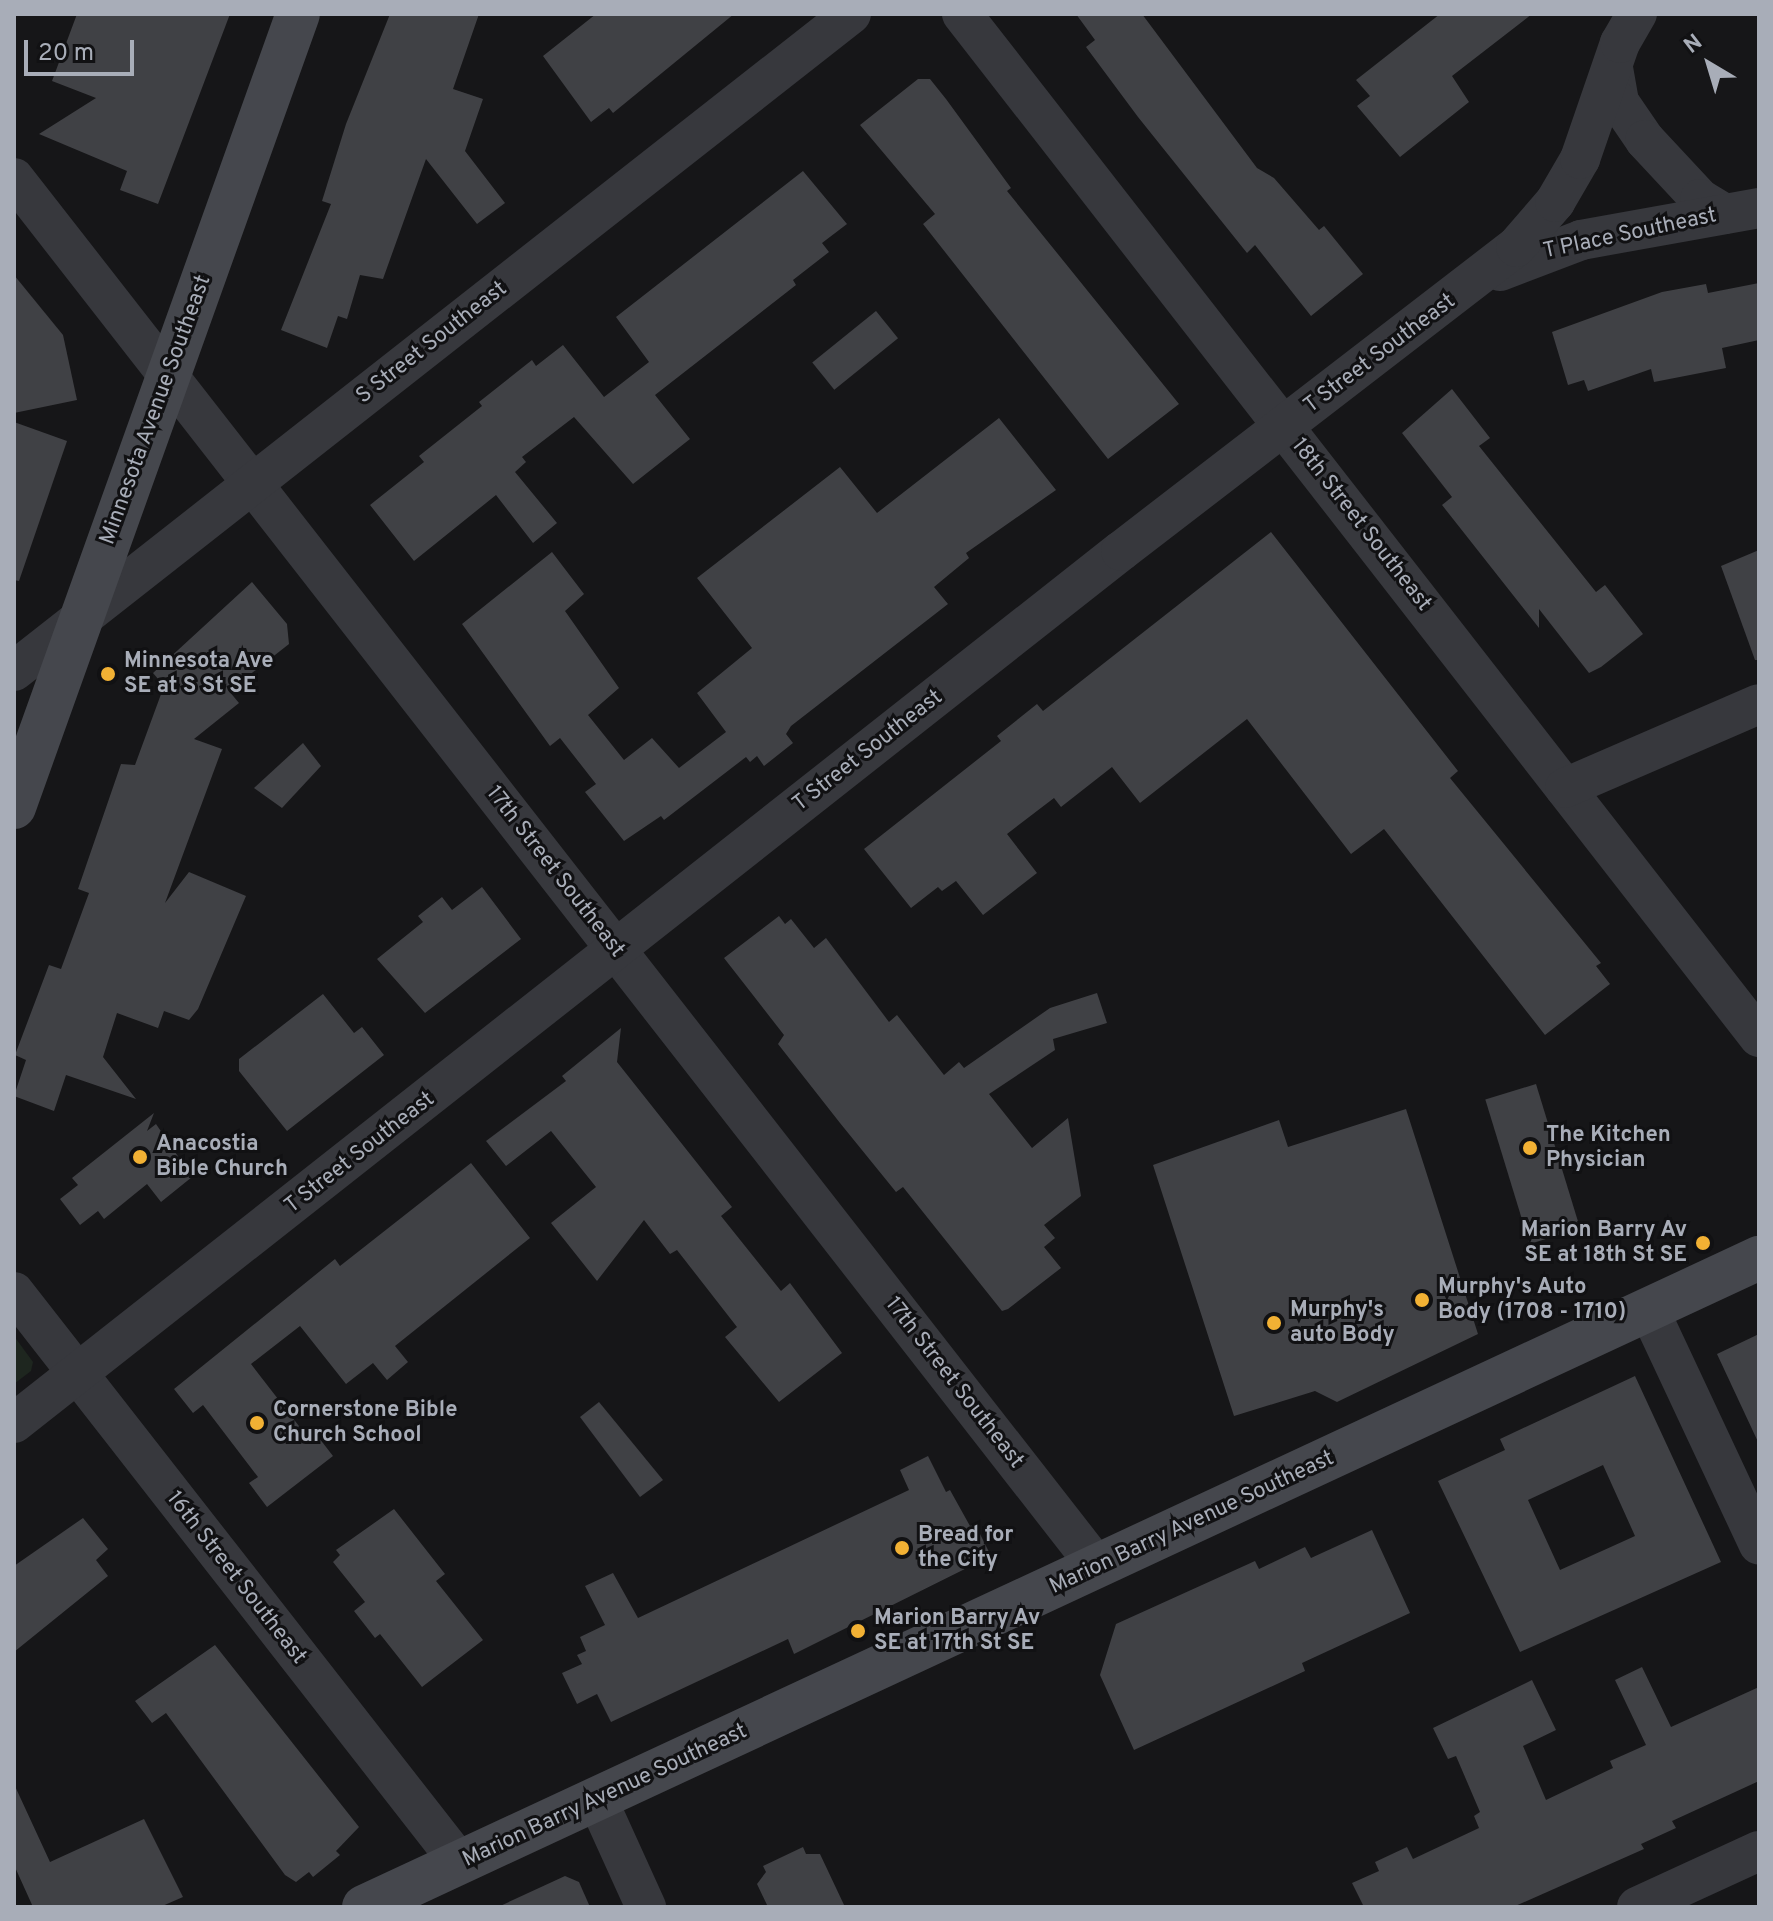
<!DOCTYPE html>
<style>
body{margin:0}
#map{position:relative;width:1773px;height:1921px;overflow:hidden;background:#161618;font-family:Overpass,sans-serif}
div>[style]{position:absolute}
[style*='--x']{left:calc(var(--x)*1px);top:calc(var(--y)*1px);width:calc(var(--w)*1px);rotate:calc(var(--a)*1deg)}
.green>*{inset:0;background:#1e261f}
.building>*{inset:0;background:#404145;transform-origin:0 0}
.street>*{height:40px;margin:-20px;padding:0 20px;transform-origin:20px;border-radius:20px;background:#37383d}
.secondary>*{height:44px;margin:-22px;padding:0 22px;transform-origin:22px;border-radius:22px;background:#45474d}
.dots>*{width:22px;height:22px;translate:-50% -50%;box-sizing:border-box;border:4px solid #111113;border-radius:50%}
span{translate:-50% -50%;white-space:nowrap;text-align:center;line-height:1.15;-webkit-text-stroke:6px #111113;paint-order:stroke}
.street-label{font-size:22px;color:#a8adb8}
.poi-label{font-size:22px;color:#a8adb8;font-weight:700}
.left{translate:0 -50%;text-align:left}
.right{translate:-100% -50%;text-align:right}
.frame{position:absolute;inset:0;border:16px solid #a8adb8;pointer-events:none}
.north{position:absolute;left:1669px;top:24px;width:80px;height:80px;-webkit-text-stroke:6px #111113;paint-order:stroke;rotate:322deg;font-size:22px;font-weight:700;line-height:32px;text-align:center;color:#a8adb8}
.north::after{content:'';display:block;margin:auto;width:28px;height:36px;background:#a8adb8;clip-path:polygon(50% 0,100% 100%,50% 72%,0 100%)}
.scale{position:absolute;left:24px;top:40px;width:110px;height:36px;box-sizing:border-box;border:4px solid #a8adb8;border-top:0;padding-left:10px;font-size:24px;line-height:28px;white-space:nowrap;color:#a8adb8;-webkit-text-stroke:6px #111113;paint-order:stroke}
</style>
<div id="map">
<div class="green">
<i style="clip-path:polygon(14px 1336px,33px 1362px,31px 1371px,14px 1384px)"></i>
</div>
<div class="building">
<i style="clip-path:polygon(77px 14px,230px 14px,158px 204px,120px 190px,127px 171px,39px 134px,96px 98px,52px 81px)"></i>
<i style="clip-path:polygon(390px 14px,479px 14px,453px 89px,483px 99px,465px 151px,505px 203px,477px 224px,426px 159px,383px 279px,360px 275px,347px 319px,338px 316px,327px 348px,281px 330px,331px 204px,322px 201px,346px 124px)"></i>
<i style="clip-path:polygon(596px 14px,734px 14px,613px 113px,609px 108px,591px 122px,543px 56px)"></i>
<i style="clip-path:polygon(1076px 14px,1142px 14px,1257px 168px,1274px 178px,1319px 230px,1324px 226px,1363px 274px,1311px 316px,1255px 245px,1247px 253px,1138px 117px,1086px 47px,1095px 40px)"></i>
<i style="clip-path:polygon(1440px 14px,1532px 14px,1452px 76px,1469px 102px,1400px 157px,1357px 106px,1370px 96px,1356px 80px)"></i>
<i style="clip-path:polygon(918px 79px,930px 79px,946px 99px,1011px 188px,1007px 191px,1179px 404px,1108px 459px,923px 224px,935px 214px,860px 125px)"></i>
<i style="clip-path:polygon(803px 171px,847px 224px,822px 243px,829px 252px,793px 280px,796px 285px,655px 395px,690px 439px,633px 484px,574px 417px,522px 457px,526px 462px,515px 472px,557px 523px,533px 543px,496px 495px,414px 561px,370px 505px,424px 462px,419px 456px,482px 406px,479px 402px,532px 360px,536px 366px,563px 345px,604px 397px,649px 362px,616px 317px)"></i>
<i style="clip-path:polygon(14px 275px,63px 335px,77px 400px,14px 413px)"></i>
<i style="clip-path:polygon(1759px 283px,1759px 340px,1722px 348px,1726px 368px,1654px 382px,1651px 369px,1588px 391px,1584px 380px,1568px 385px,1552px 332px,1662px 292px,1706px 284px,1708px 293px)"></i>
<i style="left:876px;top:311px;width:35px;height:82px;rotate:51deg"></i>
<i style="clip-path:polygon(1452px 389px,1490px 438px,1479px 446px,1596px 592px,1605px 585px,1643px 634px,1601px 667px,1589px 673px,1539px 609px,1539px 628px,1442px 505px,1452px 497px,1402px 433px)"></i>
<i style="clip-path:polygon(999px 418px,1056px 490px,966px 553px,969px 558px,934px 587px,948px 604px,791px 726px,786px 734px,793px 743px,764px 766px,757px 756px,750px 762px,746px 757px,664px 820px,661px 816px,624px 841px,585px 792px,596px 784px,560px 738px,550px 746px,462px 624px,552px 552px,584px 594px,565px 611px,619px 688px,588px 715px,624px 760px,652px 738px,679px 768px,726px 732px,697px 693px,752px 648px,697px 578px,840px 467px,877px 513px)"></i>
<i style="clip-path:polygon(14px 422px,67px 441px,19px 581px,14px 580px)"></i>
<i style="clip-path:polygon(1271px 532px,1458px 771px,1450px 778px,1601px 963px,1596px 966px,1610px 984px,1545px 1035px,1384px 829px,1351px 854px,1247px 719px,1140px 803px,1112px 767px,1061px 807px,1054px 798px,1007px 834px,1037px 873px,983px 915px,956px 881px,942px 891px,938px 887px,911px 908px,864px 849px,1001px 741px,997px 736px,1037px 704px,1043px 711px)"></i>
<i style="clip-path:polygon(1759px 550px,1759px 660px,1755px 660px,1721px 566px)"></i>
<i style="clip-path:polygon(252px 582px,287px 624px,289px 644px,229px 691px,239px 703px,194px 739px,222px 749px,165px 903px,189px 872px,246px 896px,198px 1009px,189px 1020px,164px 1011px,158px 1028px,117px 1013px,103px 1057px,136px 1099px,66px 1075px,54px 1111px,14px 1096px,26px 1060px,15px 1055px,49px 965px,61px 969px,89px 893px,78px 889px,121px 764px,135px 765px,164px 686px,153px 673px)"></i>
<i style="clip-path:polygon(303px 743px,321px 766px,282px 808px,254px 788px)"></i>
<i style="clip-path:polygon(482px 887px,521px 939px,425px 1013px,377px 959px,423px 922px,418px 916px,442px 897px,452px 910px)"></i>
<i style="clip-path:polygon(779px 916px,785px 924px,791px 919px,814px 948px,826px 938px,889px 1022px,897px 1015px,944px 1075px,959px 1062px,964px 1068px,1050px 1008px,1097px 993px,1107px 1023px,1053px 1039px,1055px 1050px,989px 1094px,1032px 1148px,1068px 1118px,1081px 1196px,1044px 1225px,1055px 1238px,1044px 1247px,1061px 1268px,1008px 1309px,1002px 1311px,903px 1187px,896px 1192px,840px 1123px,778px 1044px,784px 1035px,724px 958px)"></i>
<i style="clip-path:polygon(323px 994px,354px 1033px,362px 1027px,384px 1055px,287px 1131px,239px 1071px,239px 1059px)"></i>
<i style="clip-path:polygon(621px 1028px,617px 1062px,732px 1207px,721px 1216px,781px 1291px,790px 1283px,842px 1353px,779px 1402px,725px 1337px,737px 1327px,677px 1250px,670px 1254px,644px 1220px,597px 1281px,551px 1223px,596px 1187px,551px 1131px,506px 1166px,486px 1141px,566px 1081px,562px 1076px)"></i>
<i style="left:1536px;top:1084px;width:151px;height:53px;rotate:73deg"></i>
<i style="clip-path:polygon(1406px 1109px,1478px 1334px,1337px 1402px,1315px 1391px,1234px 1416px,1153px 1165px,1279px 1120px,1288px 1147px)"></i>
<i style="clip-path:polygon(154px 1113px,147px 1131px,156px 1124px,192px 1177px,161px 1202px,147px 1184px,104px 1219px,98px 1211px,80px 1225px,60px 1199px,78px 1185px,72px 1178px)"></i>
<i style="clip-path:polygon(471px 1163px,530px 1238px,395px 1346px,408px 1362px,387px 1380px,373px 1363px,346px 1384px,300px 1326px,251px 1364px,309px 1439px,316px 1434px,333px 1456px,267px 1507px,249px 1483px,258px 1477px,203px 1405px,193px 1413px,174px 1389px,335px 1259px,340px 1266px)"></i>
<i style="clip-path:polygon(1759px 1334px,1759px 1444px,1717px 1354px)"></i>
<i style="clip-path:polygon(evenodd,1635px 1376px,1721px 1562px,1520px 1652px,1438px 1481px,1505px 1450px,1500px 1439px,1635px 1376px,1603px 1465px,1635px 1536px,1560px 1570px,1528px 1500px,1603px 1465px)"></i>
<i style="clip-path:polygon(599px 1402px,663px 1480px,640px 1497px,580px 1417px)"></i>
<i style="clip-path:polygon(928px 1456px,946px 1492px,950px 1490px,970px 1526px,975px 1524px,991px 1556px,794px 1654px,788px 1639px,611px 1722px,597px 1694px,577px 1704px,562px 1673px,582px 1664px,577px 1655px,586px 1651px,580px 1637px,605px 1625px,585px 1586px,613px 1573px,638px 1618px,909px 1490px,900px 1470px)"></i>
<i style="clip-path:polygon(394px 1509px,445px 1574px,436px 1581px,483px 1640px,422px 1687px,380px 1634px,375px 1638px,354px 1611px,365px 1602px,333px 1562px,340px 1555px,336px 1550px)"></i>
<i style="clip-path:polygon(83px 1518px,108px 1549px,96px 1560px,108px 1576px,14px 1652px,14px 1566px)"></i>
<i style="clip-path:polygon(1372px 1530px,1410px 1613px,1302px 1663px,1305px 1671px,1134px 1750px,1100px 1675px,1116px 1624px,1255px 1561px,1259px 1569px,1305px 1547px,1311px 1558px)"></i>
<i style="clip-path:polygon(215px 1645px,359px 1827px,336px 1851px,340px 1855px,313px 1877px,309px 1872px,296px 1882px,285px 1875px,166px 1713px,152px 1723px,135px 1701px)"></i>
<i style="clip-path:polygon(1642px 1667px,1671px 1727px,1759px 1687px,1759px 1781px,1672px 1821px,1676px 1828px,1641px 1844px,1644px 1849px,1513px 1907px,1364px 1907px,1352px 1883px,1379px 1871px,1375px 1862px,1407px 1847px,1413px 1859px,1479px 1828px,1474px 1816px,1480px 1812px,1456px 1756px,1448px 1759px,1433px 1728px,1532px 1680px,1556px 1730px,1523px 1746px,1546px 1800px,1613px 1768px,1610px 1761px,1646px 1745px,1615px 1680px)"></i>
<i style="clip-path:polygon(14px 1784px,50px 1862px,144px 1819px,183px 1897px,160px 1907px,33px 1907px,14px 1865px)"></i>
<i style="clip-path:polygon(803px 1847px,806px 1854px,820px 1854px,845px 1907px,768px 1907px,757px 1884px,766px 1872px,763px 1866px)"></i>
<i style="clip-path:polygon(565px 1876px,579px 1882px,590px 1907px,498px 1907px)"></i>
</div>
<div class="street">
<i style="--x:962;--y:14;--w:1297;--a:52.08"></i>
<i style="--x:1613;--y:68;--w:35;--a:80"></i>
<i style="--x:1619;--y:102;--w:46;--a:55.6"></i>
<i style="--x:1645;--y:140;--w:81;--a:47"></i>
<i style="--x:1700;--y:199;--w:29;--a:31"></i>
<i style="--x:14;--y:178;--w:1761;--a:52.04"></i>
<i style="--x:1500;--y:271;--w:87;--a:-20.9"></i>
<i style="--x:1581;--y:240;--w:181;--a:-10.2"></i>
<i style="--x:14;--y:671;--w:1064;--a:-38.13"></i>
<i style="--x:1565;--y:788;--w:211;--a:-23.4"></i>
<i style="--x:14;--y:1292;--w:725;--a:52.01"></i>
<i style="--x:1649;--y:1310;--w:259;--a:64.9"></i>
<i style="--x:14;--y:1423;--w:1409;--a:-38.23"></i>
<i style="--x:1121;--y:551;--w:498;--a:-37.6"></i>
<i style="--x:1516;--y:247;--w:60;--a:-49.1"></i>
<i style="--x:1555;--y:202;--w:50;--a:-59.8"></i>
<i style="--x:1580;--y:159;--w:123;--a:-71"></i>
<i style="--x:1620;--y:43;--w:34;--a:-60"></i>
<i style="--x:597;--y:1799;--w:119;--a:65.6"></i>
<i style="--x:1637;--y:1907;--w:134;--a:-24.7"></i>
</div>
<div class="secondary">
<i style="--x:14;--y:807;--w:842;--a:-70.3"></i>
<i style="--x:364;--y:1907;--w:1539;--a:-24.95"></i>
</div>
<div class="dots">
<i style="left:108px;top:674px;background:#f2b134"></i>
<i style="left:1530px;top:1148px;background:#f2b134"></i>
<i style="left:140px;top:1157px;background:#f2b134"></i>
<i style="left:1703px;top:1243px;background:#f2b134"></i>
<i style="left:1422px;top:1300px;background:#f2b134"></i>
<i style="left:1274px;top:1323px;background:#f2b134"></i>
<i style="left:257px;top:1423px;background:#f2b134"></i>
<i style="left:902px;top:1548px;background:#f2b134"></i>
<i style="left:858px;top:1631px;background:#f2b134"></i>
</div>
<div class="street-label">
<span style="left:1630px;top:234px;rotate:-12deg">T Place Southeast</span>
<span style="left:432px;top:343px;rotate:-38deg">S Street Southeast</span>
<span style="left:1380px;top:354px;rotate:-37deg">T Street Southeast</span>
<span style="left:156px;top:410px;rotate:-70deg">Minnesota Avenue Southeast</span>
<span style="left:1361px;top:525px;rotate:52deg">18th Street Southeast</span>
<span style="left:868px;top:751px;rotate:-38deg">T Street Southeast</span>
<span style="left:555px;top:872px;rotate:52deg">17th Street Southeast</span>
<span style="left:360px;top:1153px;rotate:-38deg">T Street Southeast</span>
<span style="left:954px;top:1383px;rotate:52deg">17th Street Southeast</span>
<span style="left:1192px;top:1523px;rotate:-25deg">Marion Barry Avenue Southeast</span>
<span style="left:236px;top:1578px;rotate:52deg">16th Street Southeast</span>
<span style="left:605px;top:1796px;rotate:-25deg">Marion Barry Avenue Southeast</span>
</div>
<div class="poi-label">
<span class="left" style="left:124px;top:674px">Minnesota Ave<br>SE at S St SE</span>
<span class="left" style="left:1546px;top:1148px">The Kitchen<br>Physician</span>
<span class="left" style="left:156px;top:1157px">Anacostia<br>Bible Church</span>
<span class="right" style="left:1687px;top:1243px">Marion Barry Av<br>SE at 18th St SE</span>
<span class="left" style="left:1438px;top:1300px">Murphy's Auto<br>Body (1708 - 1710)</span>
<span class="left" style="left:1290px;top:1323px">Murphy's<br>auto Body</span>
<span class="left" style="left:273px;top:1423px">Cornerstone Bible<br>Church School</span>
<span class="left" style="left:918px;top:1548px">Bread for<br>the City</span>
<span class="left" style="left:874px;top:1631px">Marion Barry Av<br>SE at 17th St SE</span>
</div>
<div class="frame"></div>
<div class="north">N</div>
<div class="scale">20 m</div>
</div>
